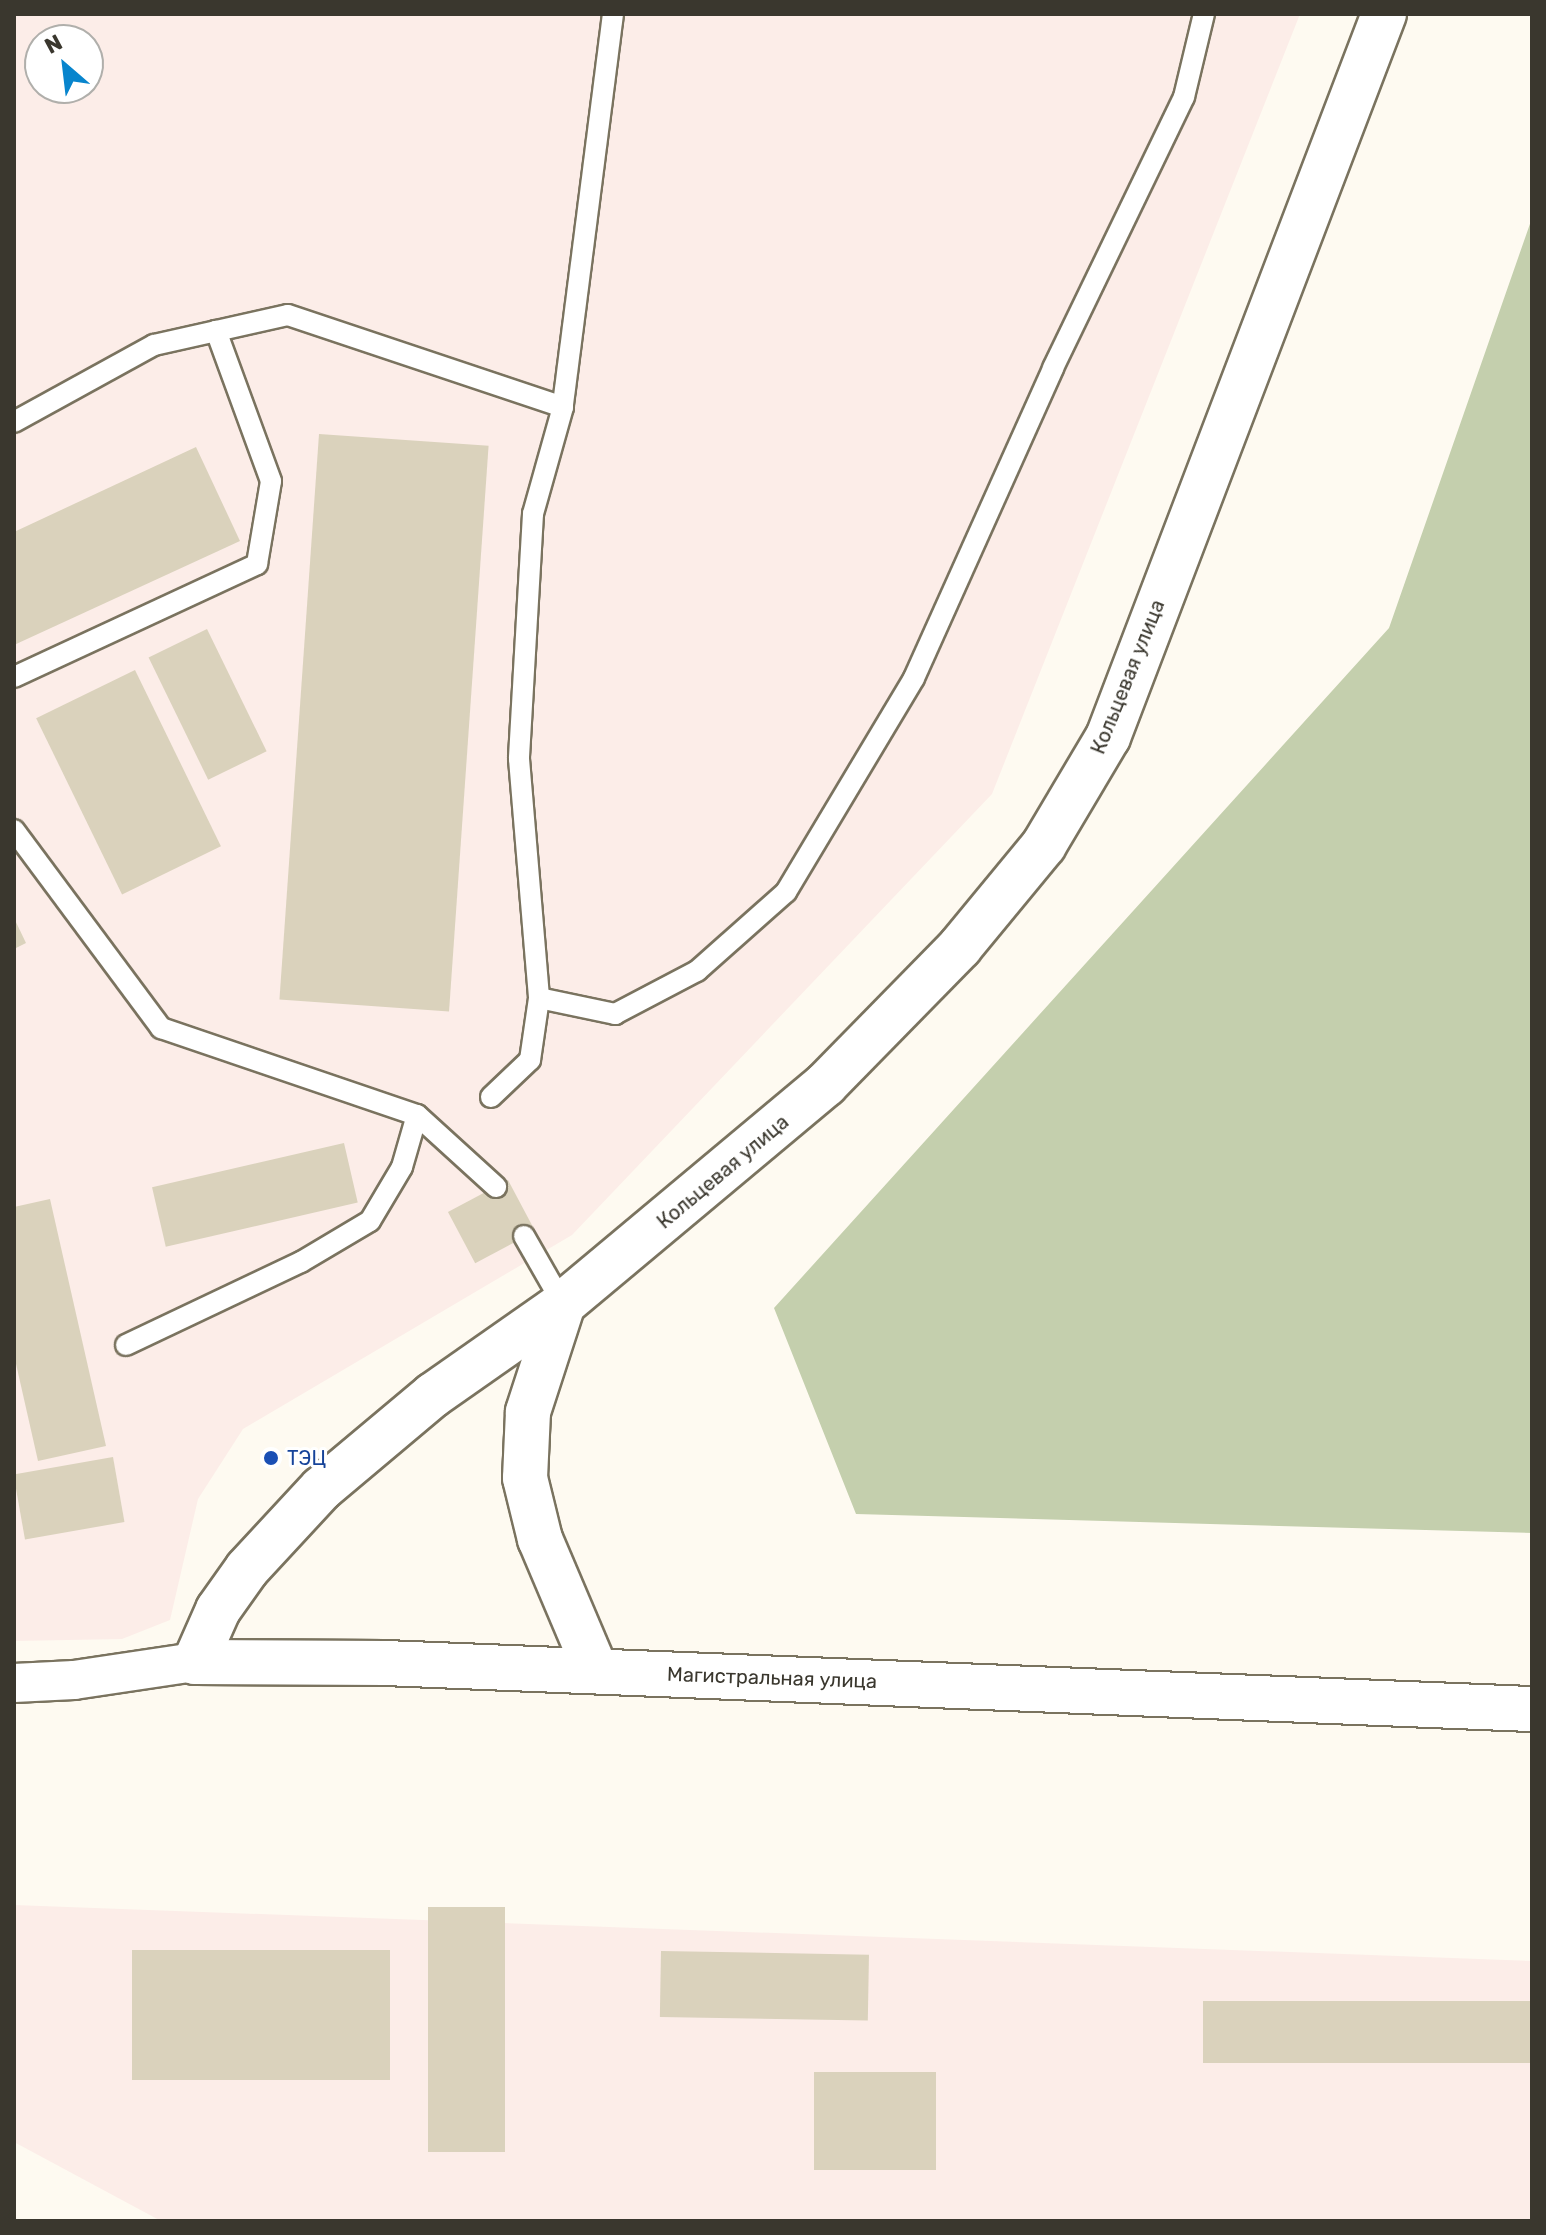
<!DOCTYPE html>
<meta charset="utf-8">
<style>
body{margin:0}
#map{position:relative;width:1546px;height:2235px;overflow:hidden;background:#fefaf1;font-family:Rubik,sans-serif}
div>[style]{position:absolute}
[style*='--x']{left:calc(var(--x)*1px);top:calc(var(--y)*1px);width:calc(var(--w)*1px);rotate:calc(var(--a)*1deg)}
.industrial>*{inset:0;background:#fcede8}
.green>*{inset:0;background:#c4cfad}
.building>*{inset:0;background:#dad2bc;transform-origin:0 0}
.roads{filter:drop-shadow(2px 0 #7a735f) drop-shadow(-2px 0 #7a735f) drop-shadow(0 2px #7a735f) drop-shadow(0 -2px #7a735f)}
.lane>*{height:20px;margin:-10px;padding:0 10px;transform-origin:10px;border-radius:10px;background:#fff}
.street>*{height:38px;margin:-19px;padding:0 19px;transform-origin:19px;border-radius:19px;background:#fff}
.secondary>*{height:44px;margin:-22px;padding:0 22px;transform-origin:22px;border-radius:22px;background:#fff}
.dots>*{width:22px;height:22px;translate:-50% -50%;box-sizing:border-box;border:4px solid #fff;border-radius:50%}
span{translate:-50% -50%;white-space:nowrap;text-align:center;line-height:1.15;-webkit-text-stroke:6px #fff;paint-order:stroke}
.street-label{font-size:20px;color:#3a372e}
.transit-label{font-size:20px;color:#164399}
.left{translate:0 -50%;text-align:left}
.frame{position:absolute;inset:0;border:16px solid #3a372e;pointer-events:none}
.north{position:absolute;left:24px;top:24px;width:80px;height:80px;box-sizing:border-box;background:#fff;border:2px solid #b0afab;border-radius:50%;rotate:332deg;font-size:22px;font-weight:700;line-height:32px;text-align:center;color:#3a372e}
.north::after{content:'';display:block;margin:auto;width:28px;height:36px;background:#0885cd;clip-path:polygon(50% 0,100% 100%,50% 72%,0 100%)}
</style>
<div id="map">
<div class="industrial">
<i style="clip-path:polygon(evenodd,14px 14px,1300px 14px,992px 794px,572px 1235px,243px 1429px,198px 1499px,170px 1620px,122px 1639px,14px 1641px,14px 14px,40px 40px,88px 40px,88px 88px,40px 88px,40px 40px)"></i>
<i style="clip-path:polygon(14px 1905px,1532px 1961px,1532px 2221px,161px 2221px,14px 2142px)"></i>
</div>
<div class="green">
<i style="clip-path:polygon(1532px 218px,1532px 1533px,856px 1514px,774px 1308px,1389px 628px)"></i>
</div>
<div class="building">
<i style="left:319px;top:434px;width:170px;height:567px;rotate:4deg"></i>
<i style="clip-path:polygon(196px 447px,240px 541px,14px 645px,14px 532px)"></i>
<i style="left:207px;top:629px;width:136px;height:65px;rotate:64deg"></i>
<i style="left:135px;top:670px;width:196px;height:110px;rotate:64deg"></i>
<i style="clip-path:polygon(14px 918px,26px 943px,14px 949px)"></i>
<i style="left:344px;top:1143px;width:61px;height:197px;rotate:77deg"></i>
<i style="left:508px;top:1180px;width:58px;height:68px;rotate:62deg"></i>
<i style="clip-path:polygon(50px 1199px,106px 1446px,38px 1461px,14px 1355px,14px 1207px)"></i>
<i style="left:113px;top:1457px;width:66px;height:101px;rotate:80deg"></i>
<i style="left:505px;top:1907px;width:245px;height:77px;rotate:90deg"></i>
<i style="left:132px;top:1950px;width:258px;height:130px"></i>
<i style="left:661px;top:1951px;width:208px;height:66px;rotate:1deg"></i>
<i style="left:1532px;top:2001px;width:62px;height:329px;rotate:90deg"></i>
<i style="left:814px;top:2072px;width:122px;height:98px"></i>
</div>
<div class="roads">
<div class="lane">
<i style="--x:613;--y:14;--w:396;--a:97.3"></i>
<i style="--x:563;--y:407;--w:111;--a:105.7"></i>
<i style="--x:533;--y:514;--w:245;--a:93.3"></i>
<i style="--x:519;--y:759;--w:240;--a:85.2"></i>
<i style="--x:539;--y:998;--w:78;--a:11.9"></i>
<i style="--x:615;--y:1014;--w:93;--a:-27.7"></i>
<i style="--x:697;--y:971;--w:119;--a:-41.6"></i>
<i style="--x:786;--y:892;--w:249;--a:-59.1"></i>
<i style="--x:914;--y:678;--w:340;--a:-65.8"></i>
<i style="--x:1053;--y:368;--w:301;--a:-64.2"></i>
<i style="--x:1184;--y:97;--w:85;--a:-76.5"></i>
<i style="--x:14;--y:422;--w:160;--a:-28.8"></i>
<i style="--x:154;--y:345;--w:137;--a:-12.6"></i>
<i style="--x:288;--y:315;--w:290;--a:18.5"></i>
<i style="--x:14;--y:677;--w:268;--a:-24.9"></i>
<i style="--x:257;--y:564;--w:84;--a:-80.4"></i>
<i style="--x:271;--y:481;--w:160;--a:-110.1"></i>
<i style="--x:14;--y:830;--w:247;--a:53.4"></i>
<i style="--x:161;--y:1028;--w:270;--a:18.8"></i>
<i style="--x:417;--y:1115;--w:107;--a:42.3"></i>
<i style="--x:491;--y:1097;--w:54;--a:-43.5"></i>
<i style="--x:530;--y:1060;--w:63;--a:-81.7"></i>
<i style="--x:524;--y:1236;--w:78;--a:60.2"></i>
<i style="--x:126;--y:1345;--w:194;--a:-25.4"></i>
<i style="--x:301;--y:1262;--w:80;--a:-30.7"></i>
<i style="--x:370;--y:1221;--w:63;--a:-59.3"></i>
<i style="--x:402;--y:1167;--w:54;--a:-73.9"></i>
</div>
<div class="street">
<i style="--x:14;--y:1683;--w:60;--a:-2.9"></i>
<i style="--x:74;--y:1680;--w:122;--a:-8.5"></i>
</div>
<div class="secondary">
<i style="--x:1384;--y:14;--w:774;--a:110.89"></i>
<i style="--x:1108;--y:737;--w:126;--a:120.7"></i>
<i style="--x:1044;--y:845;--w:132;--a:129.5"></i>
<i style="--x:960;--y:947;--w:192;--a:134.4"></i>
<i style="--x:826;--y:1084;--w:343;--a:140.1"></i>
<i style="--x:563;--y:1304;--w:159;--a:145"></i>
<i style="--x:433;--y:1395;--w:146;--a:140"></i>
<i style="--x:321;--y:1489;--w:109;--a:132.8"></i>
<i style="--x:247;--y:1569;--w:50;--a:125.3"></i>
<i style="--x:218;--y:1610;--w:57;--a:113.9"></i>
<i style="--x:195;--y:1662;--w:190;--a:0.3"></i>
<i style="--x:385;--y:1663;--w:1148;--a:2.3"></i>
<i style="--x:563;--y:1304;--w:114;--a:108"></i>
<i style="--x:528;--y:1412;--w:66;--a:92.6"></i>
<i style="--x:525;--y:1478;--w:63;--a:76.2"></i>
<i style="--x:540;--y:1539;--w:143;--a:67"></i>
</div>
</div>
<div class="dots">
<i style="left:271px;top:1458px;background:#1a4fb4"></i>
</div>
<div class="street-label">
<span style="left:1128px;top:677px;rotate:-68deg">Кольцевая улица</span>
<span style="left:723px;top:1172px;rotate:-40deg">Кольцевая улица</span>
<span style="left:772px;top:1678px;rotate:2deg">Магистральная улица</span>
</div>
<div class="transit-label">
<span class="left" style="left:287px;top:1458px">ТЭЦ</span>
</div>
<div class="frame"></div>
<div class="north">N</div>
</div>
